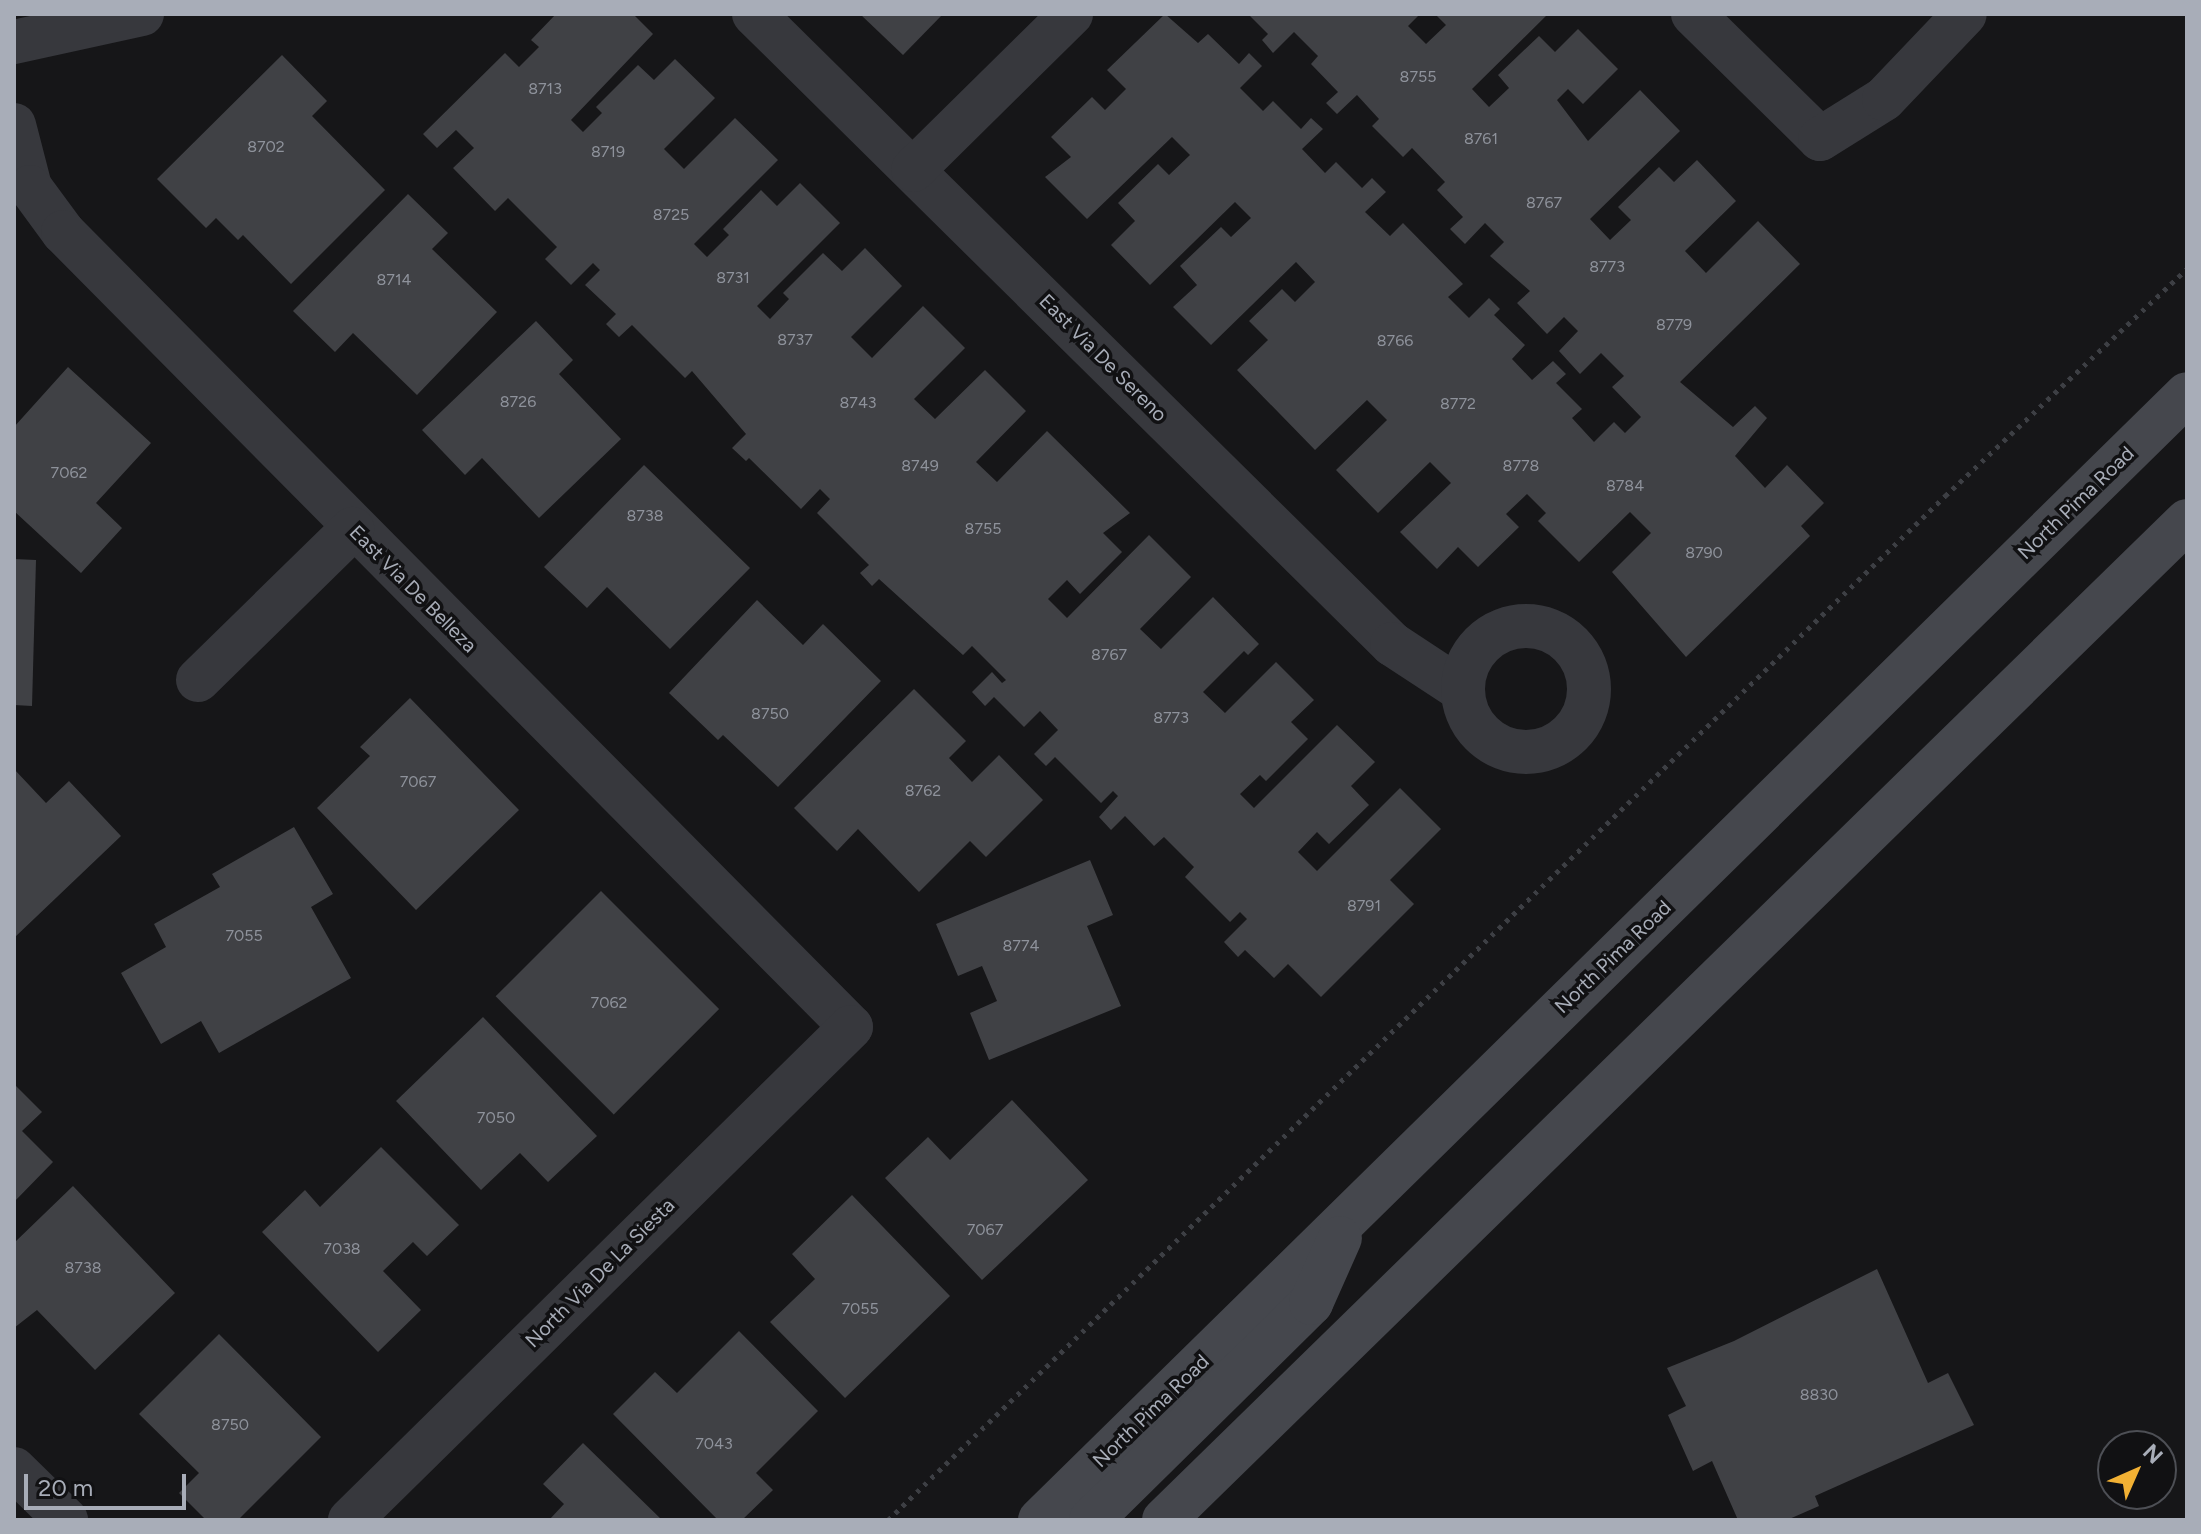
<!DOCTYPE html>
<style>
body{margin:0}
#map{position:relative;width:2201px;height:1534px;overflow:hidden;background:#161618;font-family:Figtree,sans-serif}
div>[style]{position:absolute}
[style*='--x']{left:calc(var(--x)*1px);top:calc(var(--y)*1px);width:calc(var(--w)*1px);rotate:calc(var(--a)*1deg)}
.building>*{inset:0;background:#404145;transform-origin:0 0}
.path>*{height:5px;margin-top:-2.5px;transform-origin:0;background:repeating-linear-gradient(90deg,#3d3f44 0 4px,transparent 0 10px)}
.minor>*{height:44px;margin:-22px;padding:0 22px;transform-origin:22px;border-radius:22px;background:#37383d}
.minor>.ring{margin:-22px;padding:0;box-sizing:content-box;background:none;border:44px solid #37383d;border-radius:50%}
.tertiary>*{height:44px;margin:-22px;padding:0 22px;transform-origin:22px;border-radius:22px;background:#37383d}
.secondary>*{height:44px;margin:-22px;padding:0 22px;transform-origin:22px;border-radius:22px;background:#45474d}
span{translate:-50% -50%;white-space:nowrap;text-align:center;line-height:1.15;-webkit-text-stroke:7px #111113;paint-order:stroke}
.number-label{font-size:16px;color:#8e929b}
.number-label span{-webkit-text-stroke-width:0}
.street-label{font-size:20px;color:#a8adb8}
.frame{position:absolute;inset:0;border:16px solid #a8adb8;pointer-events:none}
.north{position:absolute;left:2097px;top:1430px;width:80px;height:80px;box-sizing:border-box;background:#111113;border:2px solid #4d4f55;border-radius:50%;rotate:45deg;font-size:22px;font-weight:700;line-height:32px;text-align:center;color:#a8adb8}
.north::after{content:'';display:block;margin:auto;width:28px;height:36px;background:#f2b134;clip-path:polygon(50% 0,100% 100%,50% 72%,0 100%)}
.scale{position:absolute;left:24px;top:1474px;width:162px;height:36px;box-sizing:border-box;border:4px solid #a8adb8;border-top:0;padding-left:10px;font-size:24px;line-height:28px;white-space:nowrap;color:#a8adb8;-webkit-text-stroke:6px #111113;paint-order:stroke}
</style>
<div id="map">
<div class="building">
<i style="clip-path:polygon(556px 14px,633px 14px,653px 34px,571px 120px,583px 132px,602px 113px,596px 107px,638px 65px,654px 80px,675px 59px,715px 98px,664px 149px,684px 169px,735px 118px,778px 160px,694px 244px,707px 257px,729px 235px,723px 229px,761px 190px,777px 206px,800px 183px,840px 223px,757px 306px,770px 319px,789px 299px,783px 293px,823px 253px,842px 271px,865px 248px,902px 286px,851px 337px,872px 358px,923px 306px,965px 348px,914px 399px,935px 419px,985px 370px,1026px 411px,976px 462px,997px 482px,1047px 431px,1130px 513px,1103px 533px,1122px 552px,1080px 594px,1067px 580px,1048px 599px,1067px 618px,1149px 535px,1191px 577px,1140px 629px,1161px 649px,1213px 597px,1259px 644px,1248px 655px,1244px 651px,1203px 692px,1225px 713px,1276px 662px,1314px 700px,1291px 722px,1308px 739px,1266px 781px,1260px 775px,1240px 794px,1254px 808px,1337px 725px,1375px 762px,1351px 786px,1369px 805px,1329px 844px,1317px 832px,1298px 852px,1317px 871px,1400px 788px,1441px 829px,1390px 880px,1414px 904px,1321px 997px,1288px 964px,1274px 978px,1245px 950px,1238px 957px,1224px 942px,1247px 919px,1240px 912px,1230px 922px,1185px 877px,1194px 867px,1164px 837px,1154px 846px,1125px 816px,1111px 830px,1099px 817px,1118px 796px,1113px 791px,1101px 803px,1055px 757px,1046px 766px,1034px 754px,1058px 730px,1040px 711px,1024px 727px,994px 697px,985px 706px,972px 692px,992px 672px,1002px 683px,1006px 680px,972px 646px,963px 655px,879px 579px,872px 586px,860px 573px,869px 565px,817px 513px,830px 499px,820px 489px,801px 509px,749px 458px,746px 461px,732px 448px,746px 434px,692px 371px,685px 378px,632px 325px,619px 337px,606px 324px,616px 314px,585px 285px,600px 270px,593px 263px,571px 285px,545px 259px,557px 247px,508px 198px,495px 211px,453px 168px,474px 148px,456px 130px,437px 148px,423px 134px,505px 53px,519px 67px,539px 47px,531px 40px)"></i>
<i style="clip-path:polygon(860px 14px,943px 14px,903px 55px)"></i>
<i style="clip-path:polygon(1165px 14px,1198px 43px,1208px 34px,1239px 64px,1249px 53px,1262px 66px,1240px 88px,1263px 111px,1273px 101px,1301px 129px,1311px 118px,1323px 129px,1302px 149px,1325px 173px,1336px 162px,1362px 188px,1372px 178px,1386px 192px,1365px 212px,1390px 236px,1403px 223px,1463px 284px,1448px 297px,1469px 318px,1489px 298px,1500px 309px,1494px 315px,1525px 345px,1512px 359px,1532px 380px,1553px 361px,1566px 374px,1556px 383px,1582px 409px,1572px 418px,1594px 442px,1614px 422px,1625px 433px,1641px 417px,1612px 387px,1624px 376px,1601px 353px,1580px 374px,1559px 351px,1578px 331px,1564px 317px,1547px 334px,1517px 303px,1530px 291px,1490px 256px,1504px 242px,1485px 223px,1465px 244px,1450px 229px,1463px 217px,1437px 190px,1445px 182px,1412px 148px,1403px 157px,1372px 126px,1379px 119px,1357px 95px,1337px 114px,1326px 103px,1338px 92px,1311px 64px,1318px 56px,1294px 32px,1273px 53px,1262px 40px,1268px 34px,1248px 14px,1420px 14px,1408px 26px,1426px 44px,1446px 25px,1435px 14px,1548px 14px,1472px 89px,1489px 107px,1509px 88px,1498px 75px,1539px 36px,1555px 52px,1578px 29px,1618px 69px,1583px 104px,1568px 89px,1557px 100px,1588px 141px,1640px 90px,1680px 131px,1590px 219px,1610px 240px,1631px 220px,1618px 207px,1659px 167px,1674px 182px,1697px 160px,1736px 201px,1685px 251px,1706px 273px,1758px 221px,1800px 264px,1680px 382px,1733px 427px,1755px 406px,1767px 418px,1735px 456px,1765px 488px,1787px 465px,1824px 503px,1801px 526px,1810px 536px,1686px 657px,1612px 572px,1651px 533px,1630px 512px,1579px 562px,1538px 521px,1546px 513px,1527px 494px,1506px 514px,1519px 527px,1478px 567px,1458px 547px,1437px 569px,1400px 532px,1451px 483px,1430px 462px,1378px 513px,1336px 470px,1387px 420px,1367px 400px,1315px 450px,1237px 370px,1268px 340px,1249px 321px,1282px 289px,1295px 302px,1315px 282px,1296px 262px,1211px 345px,1173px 307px,1197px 285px,1180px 266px,1221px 227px,1231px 237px,1251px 218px,1235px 202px,1150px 285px,1111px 245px,1135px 221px,1118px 203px,1158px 164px,1169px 175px,1190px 155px,1172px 137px,1087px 219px,1045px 177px,1071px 157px,1051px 137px,1092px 97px,1105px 110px,1126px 89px,1107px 70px)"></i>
<i style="clip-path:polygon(282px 55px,327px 101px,312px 116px,385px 190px,291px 284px,243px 235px,238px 240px,216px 218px,206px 228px,157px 179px)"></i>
<i style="clip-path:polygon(408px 194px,448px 233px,432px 249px,497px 312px,417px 395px,353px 333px,335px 352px,293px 311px)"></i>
<i style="clip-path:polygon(536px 321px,573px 360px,559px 374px,621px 439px,539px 518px,482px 458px,465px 475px,422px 430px)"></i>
<i style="clip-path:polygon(68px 367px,151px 443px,96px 503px,122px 528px,81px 573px,14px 511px,14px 427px)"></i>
<i style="clip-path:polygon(644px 465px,750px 568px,670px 649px,607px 587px,587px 608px,544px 567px)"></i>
<i style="clip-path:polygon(14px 559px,36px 560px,32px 706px,14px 705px)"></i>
<i style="clip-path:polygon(757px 600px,803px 645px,823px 624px,881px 681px,778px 787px,723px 735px,718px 740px,669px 693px)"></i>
<i style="clip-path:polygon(914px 689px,966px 741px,949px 758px,972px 782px,999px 755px,1043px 800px,986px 857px,970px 841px,919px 892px,858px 829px,837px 851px,794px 808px)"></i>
<i style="clip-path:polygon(410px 698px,519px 810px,416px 910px,317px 808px,370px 756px,360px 747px)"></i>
<i style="clip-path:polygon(14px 769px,46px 803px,69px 781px,121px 836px,14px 938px)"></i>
<i style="clip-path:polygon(294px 827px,333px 894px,311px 907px,351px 978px,219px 1053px,201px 1021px,161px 1044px,121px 973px,166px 947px,154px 924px,220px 887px,212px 874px)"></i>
<i style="clip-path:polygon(1090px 860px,1113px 915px,1087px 926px,1121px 1006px,989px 1060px,970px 1013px,997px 1001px,982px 966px,958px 976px,936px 924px)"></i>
<i style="left:601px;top:891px;width:167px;height:149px;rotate:45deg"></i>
<i style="clip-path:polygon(483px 1017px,597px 1136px,548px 1182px,520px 1153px,481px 1190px,396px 1101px)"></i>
<i style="clip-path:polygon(14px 1084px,42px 1112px,22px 1131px,53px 1162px,14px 1202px)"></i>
<i style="clip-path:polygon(1012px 1100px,1088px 1180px,982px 1280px,885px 1178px,928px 1137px,950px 1160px)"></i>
<i style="clip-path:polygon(381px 1147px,459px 1225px,427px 1256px,413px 1242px,383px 1271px,421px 1310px,378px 1352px,262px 1232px,305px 1190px,320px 1207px)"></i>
<i style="clip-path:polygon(73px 1186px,175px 1293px,95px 1370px,37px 1310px,14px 1328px,14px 1243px)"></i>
<i style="clip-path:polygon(852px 1195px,950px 1296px,845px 1398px,770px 1322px,815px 1279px,792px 1254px)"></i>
<i style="clip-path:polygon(1877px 1269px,1928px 1383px,1948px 1373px,1974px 1425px,1815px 1496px,1819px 1506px,1787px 1520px,1738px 1520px,1712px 1461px,1693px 1471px,1668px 1415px,1686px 1406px,1667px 1368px,1734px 1341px)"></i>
<i style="clip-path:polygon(739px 1331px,818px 1411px,756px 1473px,773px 1490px,742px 1520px,718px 1520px,613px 1414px,655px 1372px,677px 1393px)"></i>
<i style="clip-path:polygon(219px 1334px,321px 1437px,238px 1520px,206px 1520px,179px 1493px,199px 1473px,139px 1414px)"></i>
<i style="clip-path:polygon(583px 1443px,662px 1520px,549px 1520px,564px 1504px,543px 1484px)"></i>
</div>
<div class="path">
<i style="--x:888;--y:1520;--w:1472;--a:-44.09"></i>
<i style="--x:1945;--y:496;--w:332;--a:-43.2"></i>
</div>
<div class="minor">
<i style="--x:754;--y:14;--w:897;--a:44.64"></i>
<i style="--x:1392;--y:644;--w:84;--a:33.3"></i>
<i style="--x:1693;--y:14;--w:178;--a:44.5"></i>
<i style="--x:1820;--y:139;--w:75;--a:-32"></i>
<i style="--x:1884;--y:99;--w:117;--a:-46.4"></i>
<i style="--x:14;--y:125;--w:64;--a:75.5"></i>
<i style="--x:30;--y:187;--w:56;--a:53.7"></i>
<i style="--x:63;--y:232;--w:1119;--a:45.25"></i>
<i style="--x:851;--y:1027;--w:703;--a:135.46"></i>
<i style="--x:913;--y:170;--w:222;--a:-44.6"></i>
<i class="ring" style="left:1463px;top:626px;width:82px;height:82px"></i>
<i style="--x:198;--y:680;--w:216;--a:-44.4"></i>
<i style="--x:14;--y:1469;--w:73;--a:44.4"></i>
</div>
<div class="tertiary">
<i style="--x:14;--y:42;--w:131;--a:-12.3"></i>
</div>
<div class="secondary">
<i style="--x:1040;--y:1520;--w:1607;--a:-44.47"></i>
<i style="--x:1091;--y:1520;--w:309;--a:-44.6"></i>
<i style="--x:1311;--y:1303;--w:71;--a:-66"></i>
<i style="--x:1164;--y:1520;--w:1430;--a:-44.32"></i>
</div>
<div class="number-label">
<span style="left:1418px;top:77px">8755</span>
<span style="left:545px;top:89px">8713</span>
<span style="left:1481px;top:139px">8761</span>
<span style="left:266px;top:147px">8702</span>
<span style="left:608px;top:152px">8719</span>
<span style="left:1544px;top:203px">8767</span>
<span style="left:671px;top:215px">8725</span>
<span style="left:1607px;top:267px">8773</span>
<span style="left:733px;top:278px">8731</span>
<span style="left:394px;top:280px">8714</span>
<span style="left:1674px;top:325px">8779</span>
<span style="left:795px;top:340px">8737</span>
<span style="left:1395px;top:341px">8766</span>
<span style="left:518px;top:402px">8726</span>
<span style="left:858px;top:403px">8743</span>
<span style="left:1458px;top:404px">8772</span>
<span style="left:920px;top:466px">8749</span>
<span style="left:1521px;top:466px">8778</span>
<span style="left:69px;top:473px">7062</span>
<span style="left:1625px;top:486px">8784</span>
<span style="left:645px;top:516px">8738</span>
<span style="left:983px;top:529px">8755</span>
<span style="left:1704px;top:553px">8790</span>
<span style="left:1109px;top:655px">8767</span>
<span style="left:770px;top:714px">8750</span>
<span style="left:1171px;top:718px">8773</span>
<span style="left:418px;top:782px">7067</span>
<span style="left:923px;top:791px">8762</span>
<span style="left:1364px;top:906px">8791</span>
<span style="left:244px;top:936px">7055</span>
<span style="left:1021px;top:946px">8774</span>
<span style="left:609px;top:1003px">7062</span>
<span style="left:496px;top:1118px">7050</span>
<span style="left:985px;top:1230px">7067</span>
<span style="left:342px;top:1249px">7038</span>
<span style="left:83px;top:1268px">8738</span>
<span style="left:860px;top:1309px">7055</span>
<span style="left:1819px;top:1395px">8830</span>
<span style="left:230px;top:1425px">8750</span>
<span style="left:714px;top:1444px">7043</span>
</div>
<div class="street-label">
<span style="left:1103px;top:358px;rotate:45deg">East Via De Sereno</span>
<span style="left:2076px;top:503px;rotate:-44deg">North Pima Road</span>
<span style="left:413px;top:589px;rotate:45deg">East Via De Belleza</span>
<span style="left:1613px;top:957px;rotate:-44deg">North Pima Road</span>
<span style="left:600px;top:1273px;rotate:-45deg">North Via De La Siesta</span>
<span style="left:1151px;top:1411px;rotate:-44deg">North Pima Road</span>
</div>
<div class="frame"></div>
<div class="north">N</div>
<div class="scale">20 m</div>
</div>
